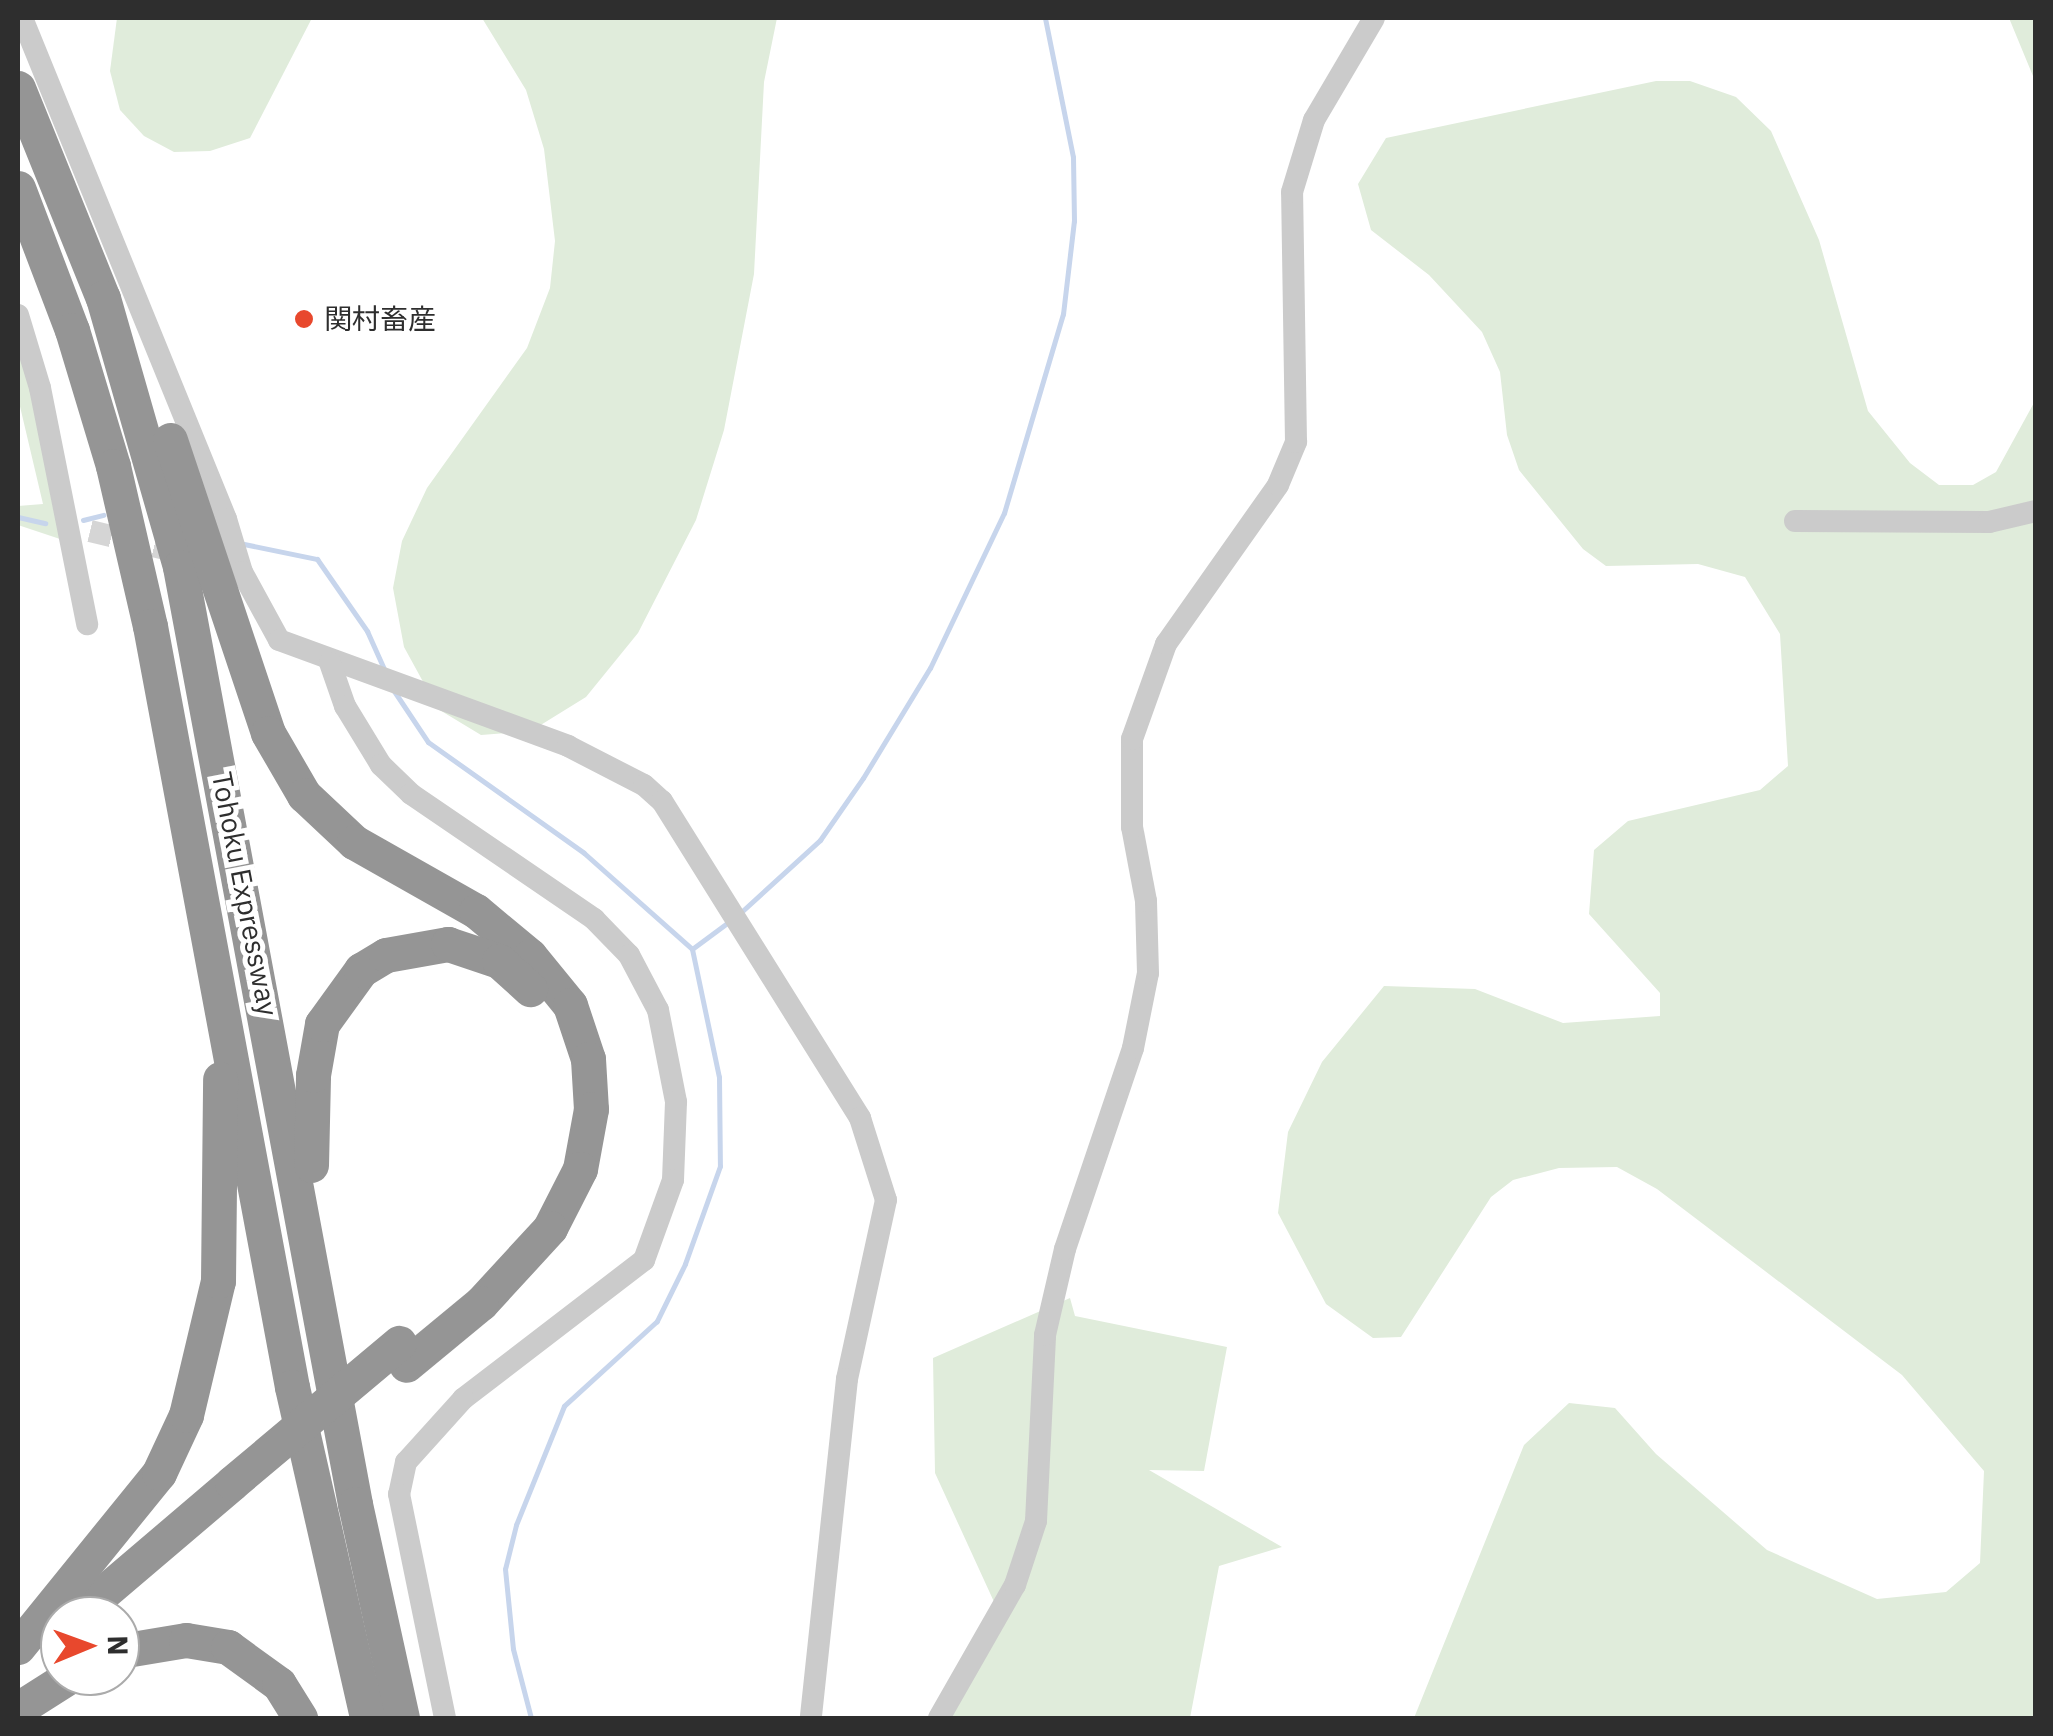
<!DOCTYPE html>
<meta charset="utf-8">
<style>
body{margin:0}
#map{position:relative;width:2053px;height:1736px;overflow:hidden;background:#fff;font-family:"IBM Plex Sans","Noto Sans JP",sans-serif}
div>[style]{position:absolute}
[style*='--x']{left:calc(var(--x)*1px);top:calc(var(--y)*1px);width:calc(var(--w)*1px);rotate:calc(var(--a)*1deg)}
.green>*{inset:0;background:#e0ecdb}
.stream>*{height:5px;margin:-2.5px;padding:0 2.5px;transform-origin:2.5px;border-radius:2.5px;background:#c7d5ec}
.minor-tunnel>*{height:22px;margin-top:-11px;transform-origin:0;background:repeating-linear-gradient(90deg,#d5d5d5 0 22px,transparent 0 33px)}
.minor>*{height:22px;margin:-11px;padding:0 11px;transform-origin:11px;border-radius:11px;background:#cbcbcb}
.highway>*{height:35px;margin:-17.5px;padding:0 17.5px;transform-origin:17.5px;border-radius:17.5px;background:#959595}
.highway-bridge>*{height:35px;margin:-17.5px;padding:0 17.5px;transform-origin:17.5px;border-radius:17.5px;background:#959595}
.dots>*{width:28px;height:28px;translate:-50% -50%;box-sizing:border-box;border:5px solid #fff;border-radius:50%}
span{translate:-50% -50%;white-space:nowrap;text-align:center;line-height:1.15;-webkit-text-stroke:10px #fff;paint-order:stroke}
.poi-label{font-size:28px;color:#2e2e2e}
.left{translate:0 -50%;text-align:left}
.street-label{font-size:28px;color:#2e2e2e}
.frame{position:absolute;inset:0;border:20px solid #2e2e2e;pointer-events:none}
.north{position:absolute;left:40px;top:1596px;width:100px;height:100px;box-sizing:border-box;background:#fff;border:2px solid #ababab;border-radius:50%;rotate:89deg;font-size:28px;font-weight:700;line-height:40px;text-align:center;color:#2e2e2e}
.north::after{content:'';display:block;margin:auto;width:35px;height:45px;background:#e8482d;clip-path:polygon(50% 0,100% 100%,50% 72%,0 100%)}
</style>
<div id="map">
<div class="green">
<i style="clip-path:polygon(117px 18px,312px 18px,250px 138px,210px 151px,174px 152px,144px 136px,120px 110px,110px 71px)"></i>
<i style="clip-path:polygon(482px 18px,777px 18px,764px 82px,754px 274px,724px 430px,696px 520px,638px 633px,586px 697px,531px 731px,481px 735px,438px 709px,404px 647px,393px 588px,402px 541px,427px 488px,527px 348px,550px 288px,555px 241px,544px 149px,526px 90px)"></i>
<i style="clip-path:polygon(2009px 18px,2035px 18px,2035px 83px,2035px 81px)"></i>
<i style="clip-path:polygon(1656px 81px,1690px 81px,1736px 97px,1771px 131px,1819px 240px,1868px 411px,1910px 463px,1939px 485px,1973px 485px,1996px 472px,2035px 401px,2035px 1718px,1414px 1718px,1524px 1445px,1569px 1403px,1615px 1408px,1656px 1454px,1767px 1550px,1877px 1599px,1946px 1592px,1980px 1563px,1984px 1471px,1902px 1375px,1657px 1189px,1617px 1167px,1559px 1168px,1513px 1180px,1491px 1197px,1401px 1337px,1373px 1338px,1326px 1304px,1278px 1213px,1288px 1132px,1322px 1062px,1384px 986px,1475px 989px,1563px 1023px,1660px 1016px,1660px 993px,1589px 914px,1594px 850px,1628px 821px,1760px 790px,1788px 766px,1780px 634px,1745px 577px,1698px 564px,1606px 566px,1583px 549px,1519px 470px,1507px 435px,1500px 372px,1482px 332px,1429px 275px,1371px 230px,1358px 184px,1386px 138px)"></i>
<i style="clip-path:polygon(18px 343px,36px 404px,63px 540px,18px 525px,18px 506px,43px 504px,18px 398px)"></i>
<i style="clip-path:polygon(1070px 1298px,1075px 1316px,1227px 1347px,1204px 1471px,1149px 1470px,1282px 1547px,1219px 1566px,1190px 1718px,950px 1718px,995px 1604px,935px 1473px,933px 1358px)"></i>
</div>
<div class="stream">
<i style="--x:18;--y:517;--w:28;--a:13"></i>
<i style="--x:83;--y:520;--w:21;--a:-14"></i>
<i style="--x:239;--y:543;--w:80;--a:11.6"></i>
<i style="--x:317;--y:559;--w:88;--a:55.2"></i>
<i style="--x:367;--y:631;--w:42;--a:65.9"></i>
<i style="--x:392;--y:688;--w:65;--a:56.3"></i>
<i style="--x:428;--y:742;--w:191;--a:35.4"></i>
<i style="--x:584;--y:853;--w:144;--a:41.6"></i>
<i style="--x:692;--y:949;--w:131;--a:78.1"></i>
<i style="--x:719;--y:1077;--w:89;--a:89.4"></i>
<i style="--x:720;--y:1166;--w:104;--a:109.7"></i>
<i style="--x:685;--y:1264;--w:64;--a:116.2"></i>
<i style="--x:657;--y:1321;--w:126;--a:137.6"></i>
<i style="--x:564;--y:1406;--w:128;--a:112"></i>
<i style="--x:516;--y:1525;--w:45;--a:104"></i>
<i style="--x:505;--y:1569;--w:80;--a:84.3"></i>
<i style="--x:513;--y:1649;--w:71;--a:75.4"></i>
<i style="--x:739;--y:914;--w:110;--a:-42.4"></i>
<i style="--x:820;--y:840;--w:75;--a:-55.3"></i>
<i style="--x:863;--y:778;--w:129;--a:-58.7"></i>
<i style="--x:930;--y:668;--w:172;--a:-64.5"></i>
<i style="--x:1004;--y:513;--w:208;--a:-73.5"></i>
<i style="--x:1063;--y:314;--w:94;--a:-83.3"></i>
<i style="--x:1074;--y:221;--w:64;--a:-90.9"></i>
<i style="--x:1073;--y:157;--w:142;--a:-101.4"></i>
<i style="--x:692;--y:949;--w:47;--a:-36.4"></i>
</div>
<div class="minor-tunnel">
<i style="--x:90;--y:531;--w:99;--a:13.5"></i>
</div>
<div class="minor">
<i style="--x:22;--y:18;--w:541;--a:67.84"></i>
<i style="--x:226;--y:519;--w:55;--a:73.2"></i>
<i style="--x:242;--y:572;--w:77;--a:61.4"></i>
<i style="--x:279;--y:640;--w:308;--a:20.1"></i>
<i style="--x:568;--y:746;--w:85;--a:27.2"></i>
<i style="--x:644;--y:785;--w:24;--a:42"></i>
<i style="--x:662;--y:801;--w:374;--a:58"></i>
<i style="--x:860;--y:1118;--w:86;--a:72.4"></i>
<i style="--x:886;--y:1200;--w:183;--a:102.3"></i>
<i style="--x:847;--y:1379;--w:341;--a:96.1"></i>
<i style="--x:18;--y:315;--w:76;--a:73.2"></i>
<i style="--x:40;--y:388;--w:241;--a:78.7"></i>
<i style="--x:1795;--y:521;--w:194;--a:0.3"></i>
<i style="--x:1989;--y:522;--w:48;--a:-13.2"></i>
<i style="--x:330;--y:663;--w:46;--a:70.8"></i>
<i style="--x:345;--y:706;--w:69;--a:58.6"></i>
<i style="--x:381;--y:765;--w:42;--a:44"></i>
<i style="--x:411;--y:794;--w:222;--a:34.3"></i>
<i style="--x:594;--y:919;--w:50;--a:45.8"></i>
<i style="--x:629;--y:955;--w:62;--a:62.2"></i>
<i style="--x:658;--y:1010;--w:94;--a:78.9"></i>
<i style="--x:676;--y:1102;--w:78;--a:92.2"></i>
<i style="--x:673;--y:1180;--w:85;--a:109.9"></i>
<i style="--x:644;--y:1260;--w:228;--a:142.5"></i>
<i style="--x:463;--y:1399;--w:85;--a:132.1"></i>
<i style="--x:406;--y:1462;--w:33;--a:102"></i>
<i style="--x:399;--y:1494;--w:229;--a:78.4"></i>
<i style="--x:939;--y:1718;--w:153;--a:-60.3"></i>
<i style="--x:1015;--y:1585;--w:67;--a:-71.8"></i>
<i style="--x:1036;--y:1521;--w:186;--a:-87.2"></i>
<i style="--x:1045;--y:1335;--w:88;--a:-76.9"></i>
<i style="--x:1065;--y:1249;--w:212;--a:-71.3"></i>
<i style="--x:1133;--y:1048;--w:76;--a:-78.7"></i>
<i style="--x:1148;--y:973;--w:72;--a:-91.6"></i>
<i style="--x:1146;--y:901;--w:75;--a:-100.7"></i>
<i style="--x:1132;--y:827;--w:88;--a:-90"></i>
<i style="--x:1132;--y:739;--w:101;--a:-70.3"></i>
<i style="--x:1166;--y:644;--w:194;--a:-54.8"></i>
<i style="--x:1278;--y:485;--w:47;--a:-67.3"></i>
<i style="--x:1296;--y:442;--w:250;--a:-90.9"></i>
<i style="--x:1292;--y:192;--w:75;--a:-73"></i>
<i style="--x:1314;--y:120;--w:118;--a:-59.5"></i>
</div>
<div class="highway">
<i style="--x:18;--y:88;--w:227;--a:68"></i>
<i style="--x:103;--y:298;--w:280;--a:74"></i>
<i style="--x:180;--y:567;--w:953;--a:79.42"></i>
<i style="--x:355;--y:1504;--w:219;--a:77.6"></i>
<i style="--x:18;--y:188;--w:152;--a:69.2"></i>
<i style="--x:72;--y:330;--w:142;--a:73.2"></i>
<i style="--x:113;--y:466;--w:164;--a:77"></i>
<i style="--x:150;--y:626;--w:774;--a:79.43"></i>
<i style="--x:292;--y:1387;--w:339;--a:77.2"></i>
<i style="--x:170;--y:440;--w:309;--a:71.5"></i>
<i style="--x:268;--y:733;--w:72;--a:59.9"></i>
<i style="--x:304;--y:795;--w:69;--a:43.2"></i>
<i style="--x:354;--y:842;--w:140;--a:29.5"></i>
<i style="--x:476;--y:911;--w:70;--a:39.8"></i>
<i style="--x:530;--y:956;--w:63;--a:50.8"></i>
<i style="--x:570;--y:1005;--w:57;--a:71.6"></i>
<i style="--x:588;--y:1059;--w:50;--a:86.6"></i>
<i style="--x:591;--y:1109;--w:61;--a:100.4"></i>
<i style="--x:580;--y:1169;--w:66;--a:117"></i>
<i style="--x:550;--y:1228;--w:102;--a:132.6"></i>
<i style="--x:481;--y:1303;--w:97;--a:140.4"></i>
<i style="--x:311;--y:1165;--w:90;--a:-88.7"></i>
<i style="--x:313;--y:1075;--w:52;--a:-80"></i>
<i style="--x:322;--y:1024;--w:67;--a:-54.2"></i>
<i style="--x:361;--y:970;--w:29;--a:-31"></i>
<i style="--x:386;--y:955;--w:63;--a:-10.1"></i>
<i style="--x:448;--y:944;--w:54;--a:18.4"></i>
<i style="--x:499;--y:961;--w:42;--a:42.1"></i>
<i style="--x:76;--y:1616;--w:205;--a:-40.4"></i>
<i style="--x:18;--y:1647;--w:224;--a:-51"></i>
<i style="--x:159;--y:1473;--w:64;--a:-65"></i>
<i style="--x:186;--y:1415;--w:138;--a:-76.6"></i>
<i style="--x:218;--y:1281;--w:202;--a:-89.4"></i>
<i style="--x:120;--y:1651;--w:67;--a:-9.5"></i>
<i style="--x:186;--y:1640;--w:43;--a:9.5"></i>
<i style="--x:228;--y:1647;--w:63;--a:36"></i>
<i style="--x:279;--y:1684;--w:40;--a:58"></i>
<i style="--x:18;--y:1709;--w:62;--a:-32.4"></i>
</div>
<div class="highway-bridge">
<i style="--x:232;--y:1483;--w:218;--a:-40"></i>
</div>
<div class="dots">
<i style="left:304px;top:319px;background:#e8482d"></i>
</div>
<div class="poi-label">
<span class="left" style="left:324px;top:319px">関村畜産</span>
</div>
<div class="street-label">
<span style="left:245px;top:894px;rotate:79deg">Tohoku Expressway</span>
</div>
<div class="frame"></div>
<div class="north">N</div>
</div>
